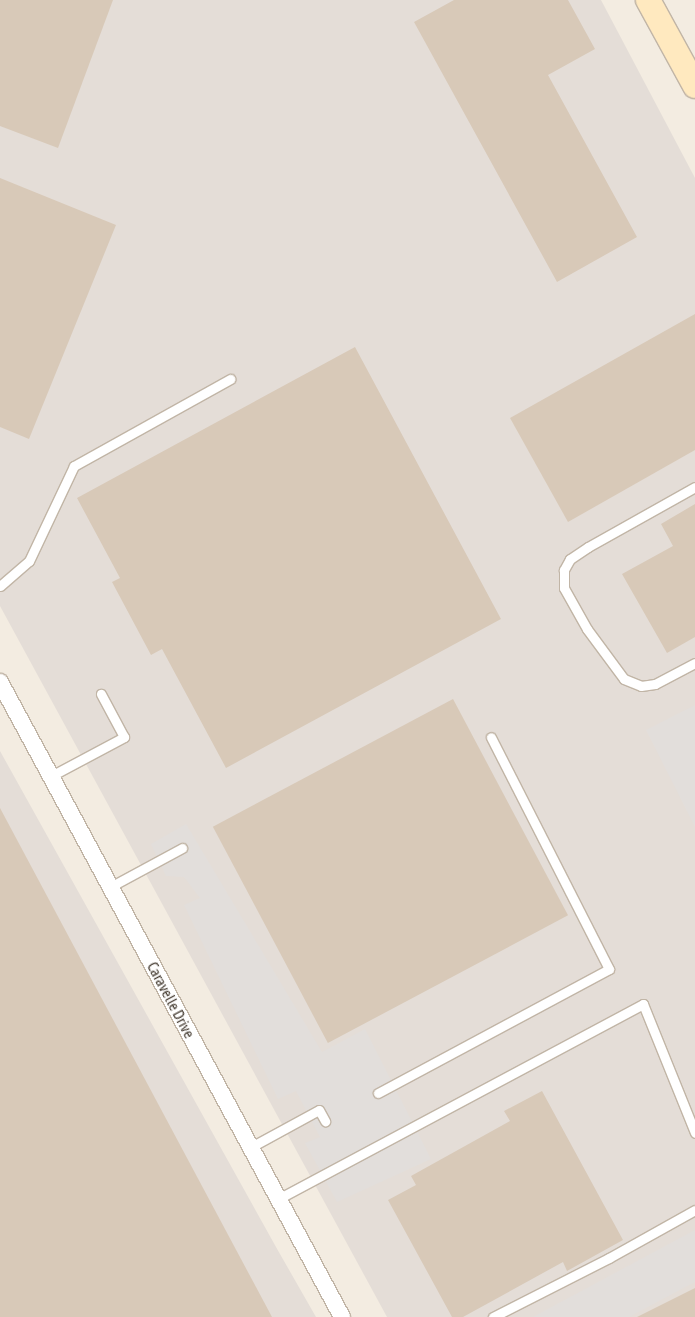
<!DOCTYPE html>
<style>
body{margin:0}
#map{position:relative;width:695px;height:1317px;overflow:hidden;background:#f3ece1;font-family:"Asap Condensed",sans-serif}
div>[style]{position:absolute}
[style*='--x']{left:calc(var(--x)*1px);top:calc(var(--y)*1px);width:calc(var(--w)*1px);rotate:calc(var(--a)*1deg)}
.industrial>*{inset:0;background:#e4ddd7}
.parking>*{inset:0;background:#e2dedb}
.building>*{inset:0;background:#d8c9b8;transform-origin:0 0}
.roads{filter:drop-shadow(1px 0 #c1b5a6) drop-shadow(-1px 0 #c1b5a6) drop-shadow(0 1px #c1b5a6) drop-shadow(0 -1px #c1b5a6)}
.lane>*{height:9px;margin:-4.5px;padding:0 4.5px;transform-origin:4.5px;border-radius:4.5px;background:#fff}
.street>*{height:16px;margin:-8px;padding:0 8px;transform-origin:8px;border-radius:8px;background:#fff}
.secondary>*{height:24px;margin:-12px;padding:0 12px;transform-origin:12px;border-radius:12px;background:#ffe9bf}
span{translate:-50% -50%;white-space:nowrap;text-align:center;line-height:1.15;-webkit-text-stroke:4px #fff;paint-order:stroke}
.street-label{font-size:15px;color:#443b31}
</style>
<div id="map">
<div class="industrial">
<i style="clip-path:polygon(0 0,601px 0,695px 178px,695px 1317px,387px 1317px,0 606px)"></i>
<i style="clip-path:polygon(0 751px,276px 1247px,316px 1317px,0 1317px)"></i>
</div>
<div class="parking">
<i style="clip-path:polygon(695px 705px,695px 827px,646px 730px)"></i>
<i style="clip-path:polygon(186px 824px,322px 1052px,365px 1029px,431px 1159px,337px 1202px,305px 1143px,320px 1137px,296px 1091px,278px 1099px,184px 905px,200px 898px,184px 877px,166px 876px,151px 844px)"></i>
<i style="clip-path:polygon(695px 1230px,695px 1282px,629px 1317px,533px 1317px)"></i>
</div>
<div class="building">
<i style="clip-path:polygon(0 0,113px 0,58px 148px,0 126px)"></i>
<i style="clip-path:polygon(454px 0,568px 0,595px 49px,548px 75px,637px 237px,557px 282px,414px 22px)"></i>
<i style="clip-path:polygon(0 178px,116px 225px,29px 439px,0 427px)"></i>
<i style="clip-path:polygon(695px 314px,695px 450px,568px 522px,510px 418px)"></i>
<i style="clip-path:polygon(355px 347px,501px 619px,226px 768px,162px 649px,151px 655px,112px 582px,120px 578px,77px 498px)"></i>
<i style="clip-path:polygon(695px 504px,695px 637px,667px 653px,622px 574px,673px 546px,661px 524px)"></i>
<i style="left:453px;top:699px;width:245px;height:272px;rotate:62deg"></i>
<i style="clip-path:polygon(0 808px,272px 1317px,0 1317px)"></i>
<i style="clip-path:polygon(542px 1091px,623px 1240px,567px 1271px,563px 1262px,463px 1317px,452px 1317px,388px 1200px,416px 1185px,411px 1176px,510px 1121px,504px 1111px)"></i>
<i style="clip-path:polygon(695px 1288px,695px 1317px,637px 1317px)"></i>
</div>
<div class="roads">
<div class="lane">
<i style="--x:695;--y:487;--w:123;--a:150.7"></i>
<i style="--x:588;--y:547;--w:22;--a:146"></i>
<i style="--x:570;--y:559;--w:13;--a:119"></i>
<i style="--x:564;--y:570;--w:18;--a:90"></i>
<i style="--x:564;--y:588;--w:47;--a:60.7"></i>
<i style="--x:587;--y:629;--w:62;--a:53.5"></i>
<i style="--x:624;--y:679;--w:18;--a:22"></i>
<i style="--x:641;--y:686;--w:14;--a:-8"></i>
<i style="--x:655;--y:684;--w:45;--a:-27.7"></i>
<i style="--x:0;--y:586;--w:38;--a:-41"></i>
<i style="--x:29;--y:561;--w:105;--a:-64.7"></i>
<i style="--x:74;--y:466;--w:179;--a:-29.1"></i>
<i style="--x:51;--y:776;--w:83;--a:-28.1"></i>
<i style="--x:124;--y:737;--w:49;--a:-118.1"></i>
<i style="--x:110;--y:887;--w:82;--a:-28.4"></i>
<i style="--x:378;--y:1093;--w:262;--a:-28.2"></i>
<i style="--x:609;--y:969;--w:260;--a:-117"></i>
<i style="--x:251;--y:1147;--w:77;--a:-28.6"></i>
<i style="--x:319;--y:1110;--w:13;--a:61"></i>
<i style="--x:278;--y:1199;--w:414;--a:-28.1"></i>
<i style="--x:643;--y:1004;--w:139;--a:68"></i>
<i style="--x:493;--y:1317;--w:130;--a:-27"></i>
<i style="--x:609;--y:1258;--w:98;--a:-29.2"></i>
</div>
<div class="street">
<i style="--x:0;--y:682;--w:721;--a:61.69"></i>
</div>
<div class="secondary">
<i style="--x:648;--y:0;--w:98;--a:61.3"></i>
</div>
</div>
<div class="street-label">
<span style="left:171px;top:1000px;rotate:62deg">Caravelle Drive</span>
</div>
</div>
